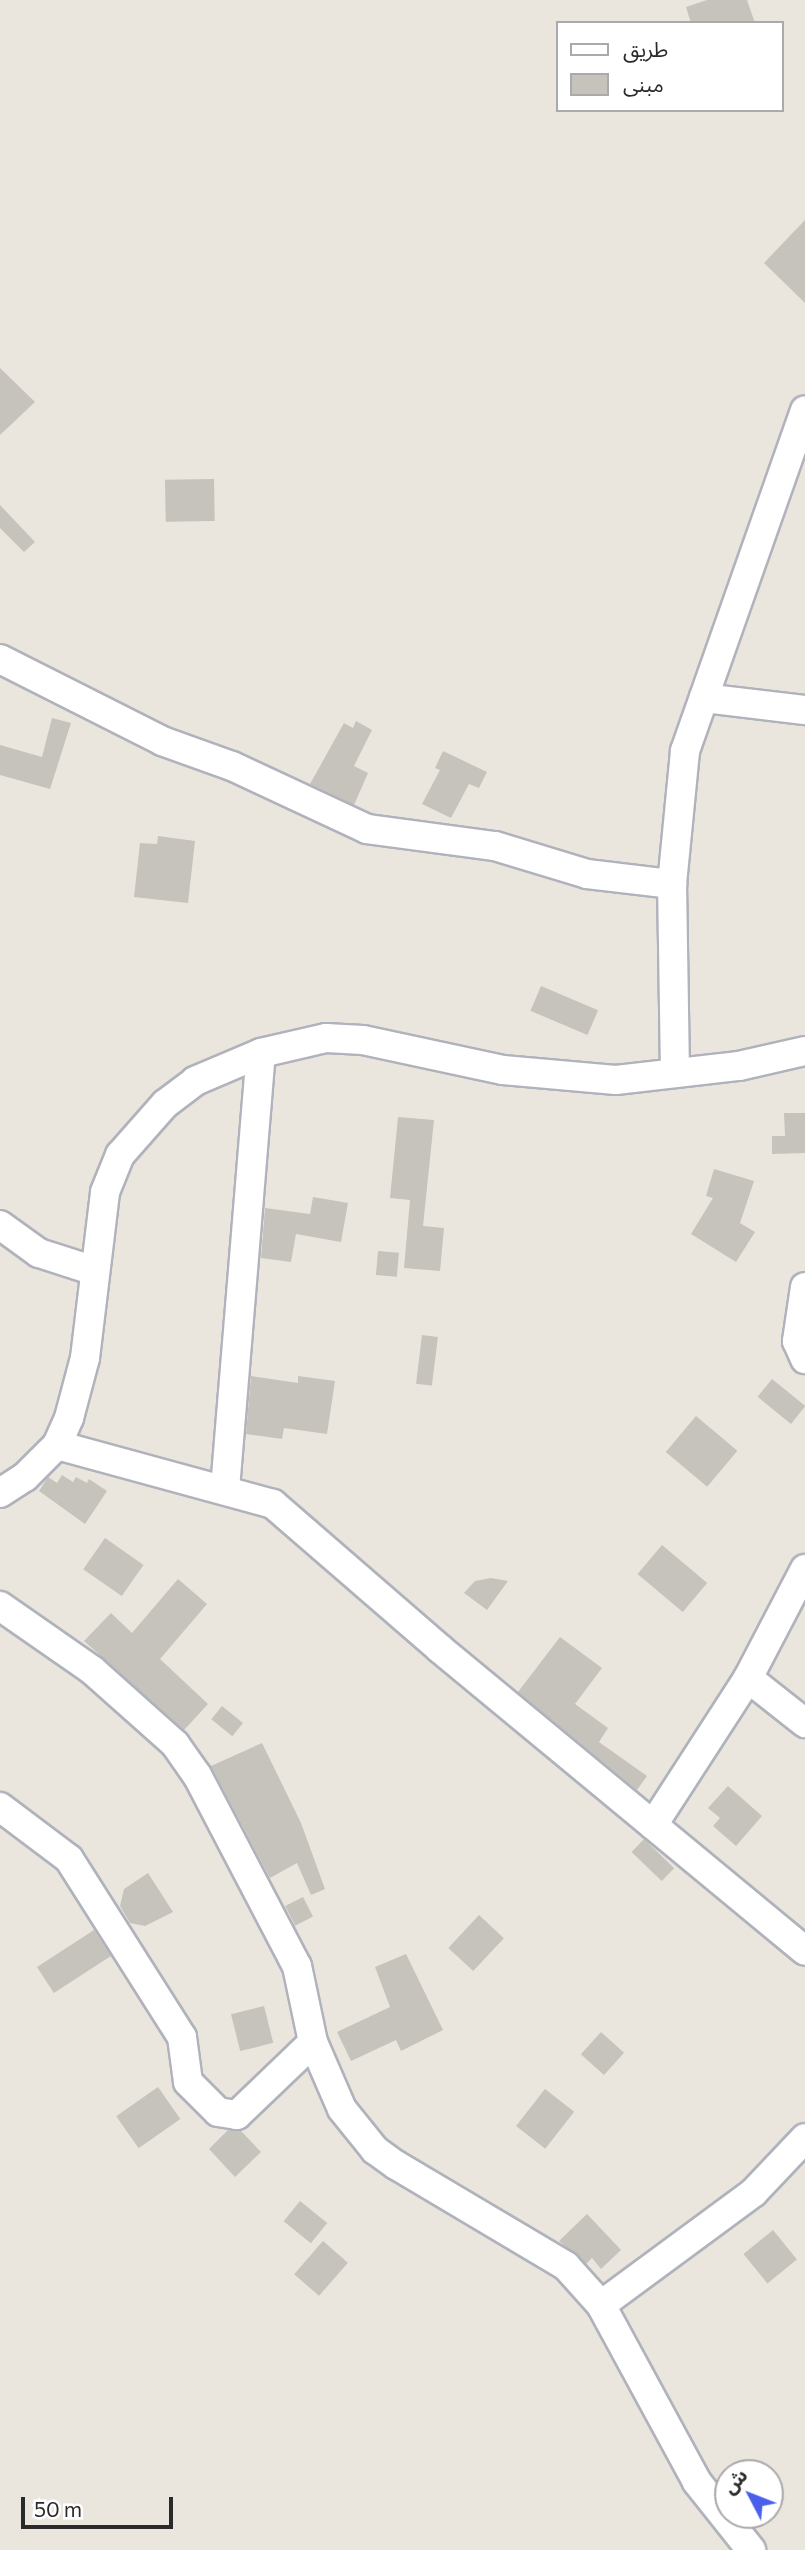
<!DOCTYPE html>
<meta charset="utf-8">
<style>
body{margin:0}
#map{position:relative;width:805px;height:2550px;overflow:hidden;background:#ebe6dd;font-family:Commissioner,"Noto Sans Arabic",sans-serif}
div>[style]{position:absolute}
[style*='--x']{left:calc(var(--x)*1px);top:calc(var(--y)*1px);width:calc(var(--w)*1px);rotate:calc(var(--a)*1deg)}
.building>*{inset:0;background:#c6c2bc;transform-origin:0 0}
.roads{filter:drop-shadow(2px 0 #b0b2bc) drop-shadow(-2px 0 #b0b2bc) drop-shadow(0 2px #b0b2bc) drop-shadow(0 -2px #b0b2bc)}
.minor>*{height:28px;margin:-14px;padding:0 14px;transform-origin:14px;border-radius:14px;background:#fff}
span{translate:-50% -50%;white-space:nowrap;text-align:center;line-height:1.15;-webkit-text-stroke:6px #fff;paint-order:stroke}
.legend{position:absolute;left:556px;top:21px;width:228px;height:91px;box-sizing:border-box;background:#fff;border:2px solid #aaa;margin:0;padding:9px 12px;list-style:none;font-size:21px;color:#2a2a2a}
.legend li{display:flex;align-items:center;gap:14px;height:35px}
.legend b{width:35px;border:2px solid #aaa}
.north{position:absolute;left:714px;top:2459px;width:70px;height:70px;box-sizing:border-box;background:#fff;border:2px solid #aaa;border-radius:50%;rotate:312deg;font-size:19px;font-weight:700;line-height:28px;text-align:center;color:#2a2a2a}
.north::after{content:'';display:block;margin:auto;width:24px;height:32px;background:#4a5feb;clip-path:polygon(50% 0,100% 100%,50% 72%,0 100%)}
.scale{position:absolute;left:21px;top:2497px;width:152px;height:32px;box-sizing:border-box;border:4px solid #2a2a2a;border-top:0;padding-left:9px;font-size:21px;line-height:24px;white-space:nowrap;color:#2a2a2a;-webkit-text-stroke:5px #fff;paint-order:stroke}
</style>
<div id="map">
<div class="building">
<i style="clip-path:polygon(707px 0,747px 0,755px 23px,691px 23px,686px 7px)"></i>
<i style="clip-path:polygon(805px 220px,805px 303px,764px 263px)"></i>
<i style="clip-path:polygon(0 368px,35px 402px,0 435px)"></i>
<i style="left:214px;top:479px;width:42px;height:49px;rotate:89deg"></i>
<i style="clip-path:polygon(0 505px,35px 542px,24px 552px,0 528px)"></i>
<i style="clip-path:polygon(52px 718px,71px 723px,50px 789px,0 775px,0 745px,42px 757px)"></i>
<i style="clip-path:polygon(356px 721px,372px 730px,354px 766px,368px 773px,354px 805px,310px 784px,344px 723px,353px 728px)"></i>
<i style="clip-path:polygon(443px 751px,487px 772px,479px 788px,469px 784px,451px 818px,422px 804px,440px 770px,435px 768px)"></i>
<i style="clip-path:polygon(158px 836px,195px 841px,188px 903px,134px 897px,140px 843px,157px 844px)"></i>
<i style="left:541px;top:986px;width:62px;height:27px;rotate:23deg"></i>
<i style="clip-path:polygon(784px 1113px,805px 1113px,805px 1153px,772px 1154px,772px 1136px,785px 1136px)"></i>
<i style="clip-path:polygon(398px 1117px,434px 1120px,423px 1226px,444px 1228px,440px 1271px,404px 1268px,410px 1200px,390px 1198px)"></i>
<i style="clip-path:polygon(714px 1169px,754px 1181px,740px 1223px,755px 1232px,736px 1262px,691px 1234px,713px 1198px,706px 1196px)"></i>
<i style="clip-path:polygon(313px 1197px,348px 1203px,341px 1242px,296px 1234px,291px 1262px,261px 1258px,265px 1208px,310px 1214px)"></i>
<i style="left:378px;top:1251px;width:21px;height:24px;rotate:5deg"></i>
<i style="left:422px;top:1335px;width:16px;height:49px;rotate:7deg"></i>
<i style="clip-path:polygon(251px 1376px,298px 1383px,298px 1376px,335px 1381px,327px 1434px,284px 1428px,282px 1439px,246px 1434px)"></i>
<i style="left:772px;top:1379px;width:43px;height:23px;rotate:39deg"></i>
<i style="left:696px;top:1416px;width:54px;height:47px;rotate:40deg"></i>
<i style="clip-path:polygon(62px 1475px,73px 1482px,76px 1477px,87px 1483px,89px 1479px,107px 1491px,85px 1524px,39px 1491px,48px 1477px,57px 1483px)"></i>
<i style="left:105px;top:1538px;width:47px;height:38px;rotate:35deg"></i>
<i style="left:662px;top:1545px;width:59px;height:38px;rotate:40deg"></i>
<i style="clip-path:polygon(491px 1578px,508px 1581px,487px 1610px,464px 1593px,475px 1581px)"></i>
<i style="clip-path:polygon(178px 1579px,207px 1604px,160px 1659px,208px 1704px,184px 1730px,84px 1641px,111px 1613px,132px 1633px)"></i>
<i style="clip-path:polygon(560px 1637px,602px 1668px,575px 1704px,608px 1728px,599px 1742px,647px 1776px,637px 1790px,518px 1692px)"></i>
<i style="left:222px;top:1706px;width:27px;height:17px;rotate:39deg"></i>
<i style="clip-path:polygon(262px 1743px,301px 1823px,325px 1889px,311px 1895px,297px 1863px,270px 1878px,211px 1766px)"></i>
<i style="clip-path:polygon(728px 1786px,762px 1816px,736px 1846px,713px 1826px,720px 1818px,708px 1808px)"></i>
<i style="left:644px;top:1839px;width:42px;height:18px;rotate:44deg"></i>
<i style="clip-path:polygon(148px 1873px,173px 1912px,145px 1926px,130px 1923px,120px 1906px,124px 1889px)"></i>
<i style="left:303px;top:1897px;width:22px;height:20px;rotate:63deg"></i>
<i style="left:479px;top:1915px;width:34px;height:45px;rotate:43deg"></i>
<i style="left:94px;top:1930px;width:31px;height:68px;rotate:57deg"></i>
<i style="clip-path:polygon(406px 1954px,443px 2030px,401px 2051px,396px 2040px,351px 2061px,337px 2032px,390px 2007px,375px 1967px)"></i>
<i style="left:264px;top:2006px;width:38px;height:34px;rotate:76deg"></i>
<i style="left:601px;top:2032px;width:31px;height:30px;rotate:42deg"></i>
<i style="left:158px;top:2087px;width:39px;height:51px;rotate:55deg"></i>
<i style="left:545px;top:2089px;width:37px;height:47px;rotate:38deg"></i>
<i style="clip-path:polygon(228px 2130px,241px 2131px,261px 2152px,235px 2177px,209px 2149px)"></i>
<i style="left:300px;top:2201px;width:35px;height:26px;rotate:39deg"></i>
<i style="clip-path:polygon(587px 2214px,621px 2250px,601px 2269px,592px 2258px,586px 2264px,559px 2241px)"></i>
<i style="left:773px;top:2230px;width:38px;height:38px;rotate:51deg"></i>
<i style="left:323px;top:2241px;width:33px;height:44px;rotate:41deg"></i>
</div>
<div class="roads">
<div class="minor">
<i style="--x:0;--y:659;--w:182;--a:26.8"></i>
<i style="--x:162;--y:741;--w:74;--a:19.7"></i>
<i style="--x:232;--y:766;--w:149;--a:25"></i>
<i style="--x:367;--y:829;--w:129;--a:7.6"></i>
<i style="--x:495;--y:846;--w:96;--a:16.9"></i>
<i style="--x:587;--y:874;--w:86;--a:6.7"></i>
<i style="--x:704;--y:698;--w:102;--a:6.8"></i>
<i style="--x:675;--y:1073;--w:189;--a:-90.9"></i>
<i style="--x:672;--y:884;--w:134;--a:-84.4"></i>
<i style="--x:685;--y:751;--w:361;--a:-70.6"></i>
<i style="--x:0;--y:1225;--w:48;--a:35.7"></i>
<i style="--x:39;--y:1253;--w:56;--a:17.8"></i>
<i style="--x:805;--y:1287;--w:55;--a:98.4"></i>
<i style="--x:797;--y:1341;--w:20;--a:66"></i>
<i style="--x:57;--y:1445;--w:224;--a:15.3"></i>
<i style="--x:273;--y:1504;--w:220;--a:40.9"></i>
<i style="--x:439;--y:1648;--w:475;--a:39.6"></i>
<i style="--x:225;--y:1489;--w:437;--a:-85.3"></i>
<i style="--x:0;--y:1493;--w:30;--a:-33"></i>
<i style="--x:25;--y:1477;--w:45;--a:-45"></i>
<i style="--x:57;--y:1445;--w:30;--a:-66"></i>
<i style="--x:69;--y:1418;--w:62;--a:-75.1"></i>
<i style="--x:85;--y:1358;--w:167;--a:-83.1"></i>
<i style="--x:105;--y:1192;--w:40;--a:-68"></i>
<i style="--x:120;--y:1155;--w:68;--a:-48.6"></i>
<i style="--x:165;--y:1104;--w:38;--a:-37"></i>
<i style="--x:195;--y:1081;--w:72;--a:-23"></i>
<i style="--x:261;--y:1053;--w:67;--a:-13"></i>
<i style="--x:326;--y:1038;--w:37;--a:3"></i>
<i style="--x:363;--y:1040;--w:143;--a:12.1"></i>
<i style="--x:503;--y:1070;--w:113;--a:5.1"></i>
<i style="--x:616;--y:1080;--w:124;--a:-6.5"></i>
<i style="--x:739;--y:1066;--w:68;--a:-12.8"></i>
<i style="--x:0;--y:1606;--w:112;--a:34.8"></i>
<i style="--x:92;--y:1670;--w:111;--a:41.7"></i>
<i style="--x:175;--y:1744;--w:38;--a:55"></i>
<i style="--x:197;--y:1775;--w:216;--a:62.4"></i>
<i style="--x:297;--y:1966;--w:78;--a:78.1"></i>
<i style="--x:313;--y:2042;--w:73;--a:66.6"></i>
<i style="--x:342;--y:2109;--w:53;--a:51.2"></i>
<i style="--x:375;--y:2150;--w:26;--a:36"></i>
<i style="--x:396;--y:2165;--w:198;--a:30.7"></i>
<i style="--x:566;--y:2266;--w:52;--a:48.1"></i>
<i style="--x:601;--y:2305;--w:201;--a:61.5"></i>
<i style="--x:697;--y:2482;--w:87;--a:51.5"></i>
<i style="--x:748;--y:1678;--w:73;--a:38.3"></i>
<i style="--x:0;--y:1807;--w:86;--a:37"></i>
<i style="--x:69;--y:1859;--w:211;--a:57.6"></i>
<i style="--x:182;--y:2037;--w:45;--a:82.4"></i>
<i style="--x:188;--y:2082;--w:42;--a:45"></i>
<i style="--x:218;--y:2112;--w:19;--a:9"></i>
<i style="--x:237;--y:2115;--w:105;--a:-43.8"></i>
<i style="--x:653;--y:1825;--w:175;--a:-57.1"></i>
<i style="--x:748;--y:1678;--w:123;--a:-62.4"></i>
<i style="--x:601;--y:2305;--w:190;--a:-36.4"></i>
<i style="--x:754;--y:2192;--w:74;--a:-46.6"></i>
</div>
</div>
<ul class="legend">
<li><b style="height:9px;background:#fff"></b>طريق</li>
<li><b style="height:19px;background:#c6c2bc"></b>مبنى</li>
</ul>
<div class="north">ش</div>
<div class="scale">50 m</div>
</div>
